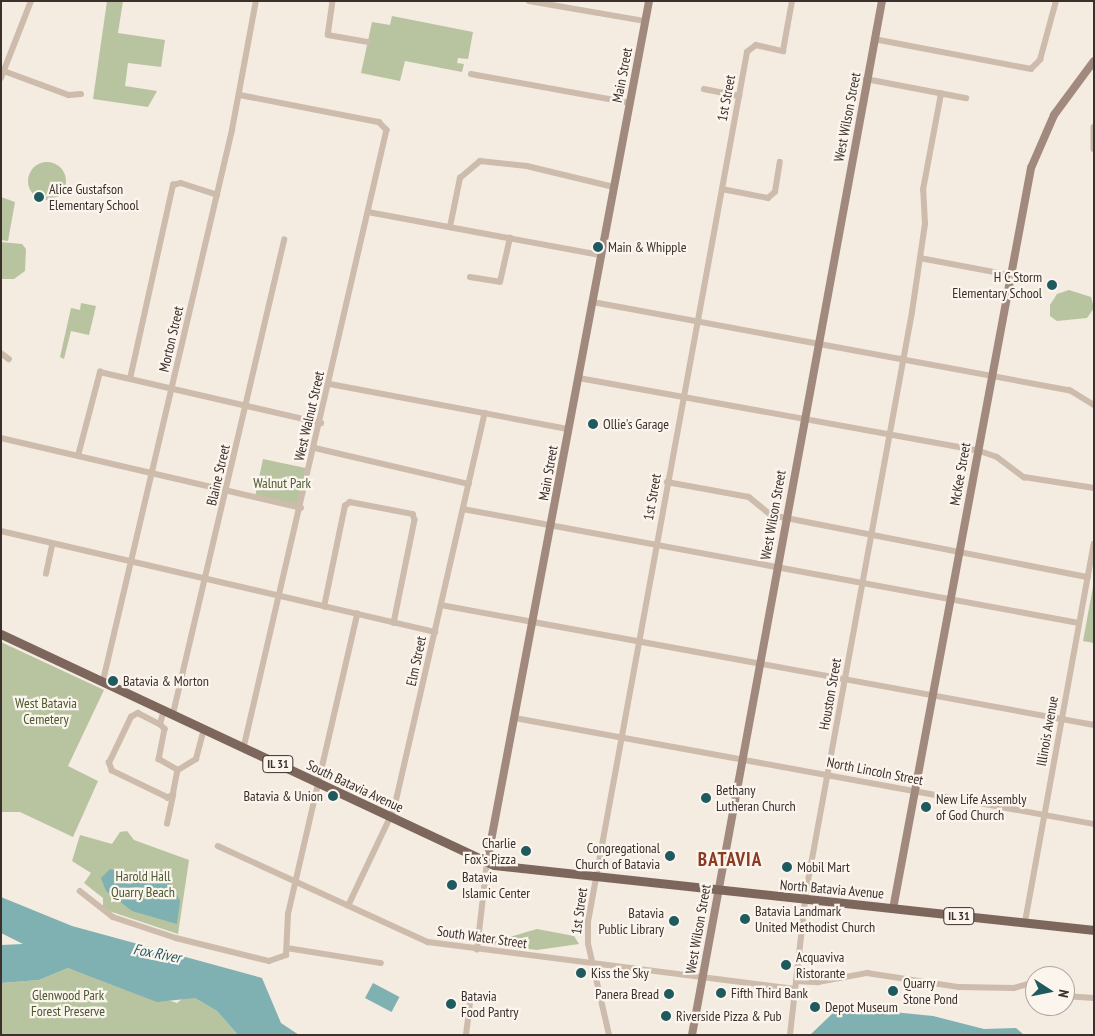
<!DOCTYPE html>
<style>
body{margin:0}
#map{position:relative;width:1095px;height:1036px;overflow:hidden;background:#f4ebe1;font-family:"PT Sans Narrow",sans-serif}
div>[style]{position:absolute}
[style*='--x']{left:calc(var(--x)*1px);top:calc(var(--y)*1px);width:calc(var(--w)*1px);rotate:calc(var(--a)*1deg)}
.green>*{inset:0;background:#b8c4a0;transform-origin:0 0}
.round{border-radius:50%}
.water>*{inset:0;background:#7fb0b2;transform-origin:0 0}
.street>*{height:5.5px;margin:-2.75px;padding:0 2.75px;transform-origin:2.75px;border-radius:2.75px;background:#cdbbac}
.secondary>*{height:8px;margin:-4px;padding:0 4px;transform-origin:4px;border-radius:4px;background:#a18a7d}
.primary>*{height:9px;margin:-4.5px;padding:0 4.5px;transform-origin:4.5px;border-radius:4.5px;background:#7d675c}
.dots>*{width:14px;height:14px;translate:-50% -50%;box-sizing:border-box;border:2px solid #fbf5ee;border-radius:50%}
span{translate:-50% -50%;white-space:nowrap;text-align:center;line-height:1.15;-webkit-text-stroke:4.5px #fbf5ee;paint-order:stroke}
.shield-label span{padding:1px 4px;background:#fbf5ee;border:1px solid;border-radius:4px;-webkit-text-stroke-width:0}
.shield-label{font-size:12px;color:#3b302b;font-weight:700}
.street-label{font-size:14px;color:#3b302b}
.poi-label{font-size:14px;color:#3b302b}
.left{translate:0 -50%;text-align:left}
.right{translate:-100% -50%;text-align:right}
.park-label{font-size:14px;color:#4a5a2e}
.water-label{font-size:15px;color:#1f5a5e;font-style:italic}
.district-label{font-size:19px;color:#8c3b22;font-weight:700;letter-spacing:1px}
.frame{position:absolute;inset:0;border:2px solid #3b302b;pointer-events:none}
.north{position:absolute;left:1025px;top:966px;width:50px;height:50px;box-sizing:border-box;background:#fbf5ee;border:1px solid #aea6a0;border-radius:50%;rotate:101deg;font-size:14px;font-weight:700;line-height:20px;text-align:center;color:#3b302b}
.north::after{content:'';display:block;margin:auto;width:18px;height:22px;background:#1f5a5e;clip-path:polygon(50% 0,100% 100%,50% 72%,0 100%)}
</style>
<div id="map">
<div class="green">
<i style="clip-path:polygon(107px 1px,123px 1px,118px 33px,165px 40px,161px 67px,128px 63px,125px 86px,157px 91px,148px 107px,93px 99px)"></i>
<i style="clip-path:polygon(392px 16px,473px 32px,468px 59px,458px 58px,457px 63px,464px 64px,462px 72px,405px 61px,400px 81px,361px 73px,372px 22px,390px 25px)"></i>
<i class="round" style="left:28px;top:162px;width:38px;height:38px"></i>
<i style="clip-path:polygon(1px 197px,15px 202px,8px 241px,1px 240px)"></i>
<i style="clip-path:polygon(1px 242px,22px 244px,26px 249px,25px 271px,14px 279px,1px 279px)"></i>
<i style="clip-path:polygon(1069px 290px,1091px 297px,1094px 308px,1087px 318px,1057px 321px,1050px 316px,1050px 305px,1057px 294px)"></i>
<i style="clip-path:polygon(81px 303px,96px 306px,89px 335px,71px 331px,64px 359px,60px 357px,71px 308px,80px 310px)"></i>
<i style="left:263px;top:459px;width:47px;height:38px;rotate:12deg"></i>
<i style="clip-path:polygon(1094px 581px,1094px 643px,1083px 641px)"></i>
<i style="clip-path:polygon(1px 642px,104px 690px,68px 766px,98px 781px,73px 837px,20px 812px,1px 812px)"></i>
<i style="clip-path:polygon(127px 831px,134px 840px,189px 860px,178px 934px,103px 909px,103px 898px,84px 883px,91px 873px,72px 861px,80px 835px,112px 844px,120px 832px)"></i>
<i style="clip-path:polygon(537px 929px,574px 936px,579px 944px,537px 950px,486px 944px)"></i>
<i style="clip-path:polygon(68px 968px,177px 1003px,187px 995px,195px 998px,217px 1011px,238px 1035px,1px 1035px,1px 983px,39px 980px)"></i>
</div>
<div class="water">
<i style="clip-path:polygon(110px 869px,133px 875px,137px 870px,155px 872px,170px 881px,180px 901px,177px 924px,132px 911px,106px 891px,101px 878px)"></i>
<i style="clip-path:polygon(1px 897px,72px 926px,262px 978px,281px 1023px,299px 1035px,238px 1035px,217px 1011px,195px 998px,157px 1002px,68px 968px,39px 980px,1px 983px,1px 945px,23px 944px,1px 933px)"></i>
<i style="left:373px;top:983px;width:30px;height:17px;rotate:28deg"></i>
<i style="clip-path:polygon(853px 1008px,933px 1016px,984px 1029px,1016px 1028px,1024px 1035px,810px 1035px,833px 1013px)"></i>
</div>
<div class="street">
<i style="--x:333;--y:1;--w:34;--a:98"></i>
<i style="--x:328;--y:35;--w:41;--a:9.9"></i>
<i style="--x:529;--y:1;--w:118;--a:9.8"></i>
<i style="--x:874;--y:39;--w:160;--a:10.8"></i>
<i style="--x:1031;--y:69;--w:13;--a:-45"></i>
<i style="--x:1040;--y:60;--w:61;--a:-74.8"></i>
<i style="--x:4;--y:71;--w:69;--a:20.3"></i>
<i style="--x:69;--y:95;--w:12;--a:-5"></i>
<i style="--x:471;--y:74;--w:162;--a:10.3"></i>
<i style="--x:1;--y:78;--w:83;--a:-68.7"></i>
<i style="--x:866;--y:79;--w:102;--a:10.8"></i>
<i style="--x:704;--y:89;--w:36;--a:11"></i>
<i style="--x:240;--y:95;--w:142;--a:11"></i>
<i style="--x:379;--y:122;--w:11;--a:45"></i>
<i style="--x:387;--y:130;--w:634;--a:103.03"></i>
<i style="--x:1094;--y:127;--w:22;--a:90"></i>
<i style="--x:722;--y:189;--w:47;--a:11.1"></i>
<i style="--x:768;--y:198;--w:9;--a:-41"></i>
<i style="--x:775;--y:192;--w:30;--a:-81"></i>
<i style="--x:368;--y:212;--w:237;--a:10.5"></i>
<i style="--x:450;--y:227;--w:50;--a:-78.5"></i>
<i style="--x:460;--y:178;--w:26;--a:-40"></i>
<i style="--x:480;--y:161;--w:47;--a:6.1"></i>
<i style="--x:527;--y:166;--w:89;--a:13.6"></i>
<i style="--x:920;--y:258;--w:92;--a:10.7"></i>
<i style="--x:470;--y:277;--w:30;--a:9"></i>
<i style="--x:500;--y:282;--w:45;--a:-77.2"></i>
<i style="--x:593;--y:302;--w:485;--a:10.5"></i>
<i style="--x:1070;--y:390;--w:28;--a:32"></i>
<i style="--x:1;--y:353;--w:10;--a:37"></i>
<i style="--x:579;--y:378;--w:404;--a:10.3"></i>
<i style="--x:977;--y:450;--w:21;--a:19"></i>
<i style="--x:997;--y:457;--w:34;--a:37"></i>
<i style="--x:1024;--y:477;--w:71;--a:8.9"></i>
<i style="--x:130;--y:379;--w:199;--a:-77.5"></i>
<i style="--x:173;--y:185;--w:8;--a:-14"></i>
<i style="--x:181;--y:183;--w:38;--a:18"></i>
<i style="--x:330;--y:384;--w:243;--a:10.7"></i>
<i style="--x:1;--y:438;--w:308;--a:13.1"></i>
<i style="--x:315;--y:448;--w:158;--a:13.2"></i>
<i style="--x:78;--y:456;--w:87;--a:-75.3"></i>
<i style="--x:100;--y:372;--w:227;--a:13"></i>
<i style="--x:667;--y:482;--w:83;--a:10.4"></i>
<i style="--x:749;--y:497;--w:28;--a:39"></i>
<i style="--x:771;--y:515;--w:323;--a:11.1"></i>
<i style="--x:463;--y:509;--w:626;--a:10.48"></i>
<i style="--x:1;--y:531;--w:446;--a:13.1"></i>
<i style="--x:46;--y:574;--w:30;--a:-78"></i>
<i style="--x:441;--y:605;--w:664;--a:10.41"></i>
<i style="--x:324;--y:607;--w:103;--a:-78.3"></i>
<i style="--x:345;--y:506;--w:6;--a:-39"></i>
<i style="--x:350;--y:502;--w:64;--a:10.8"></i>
<i style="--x:413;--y:514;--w:6;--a:72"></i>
<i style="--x:415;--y:520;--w:105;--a:101.5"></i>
<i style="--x:103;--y:681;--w:566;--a:-76.82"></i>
<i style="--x:232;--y:130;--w:131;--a:-79.5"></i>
<i style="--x:173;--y:714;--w:487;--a:-76.8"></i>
<i style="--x:515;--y:718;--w:589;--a:10.37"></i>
<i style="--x:160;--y:724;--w:7;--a:45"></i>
<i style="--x:165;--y:729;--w:31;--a:101"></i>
<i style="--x:159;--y:759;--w:22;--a:30"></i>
<i style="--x:178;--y:770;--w:25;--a:101"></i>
<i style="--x:173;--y:795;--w:6;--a:149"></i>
<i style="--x:168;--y:798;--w:62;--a:-154.3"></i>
<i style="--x:112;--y:771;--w:9;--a:-111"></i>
<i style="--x:109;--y:763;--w:51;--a:-64.4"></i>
<i style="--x:131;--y:717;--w:8;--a:-30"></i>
<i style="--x:138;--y:713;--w:25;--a:27"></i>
<i style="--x:160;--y:724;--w:15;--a:-74"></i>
<i style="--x:178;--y:770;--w:21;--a:-31"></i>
<i style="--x:196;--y:759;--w:31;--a:-75"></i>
<i style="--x:167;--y:824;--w:30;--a:-78"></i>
<i style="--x:218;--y:846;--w:231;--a:24.6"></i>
<i style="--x:428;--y:942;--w:370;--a:7.3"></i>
<i style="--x:80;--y:891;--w:42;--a:38.2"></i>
<i style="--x:113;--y:917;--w:66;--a:18.4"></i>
<i style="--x:176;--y:938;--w:96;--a:13.9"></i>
<i style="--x:269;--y:961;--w:18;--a:-19"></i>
<i style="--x:286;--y:955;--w:41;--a:-87.2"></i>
<i style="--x:288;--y:914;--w:308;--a:-77"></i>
<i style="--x:348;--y:906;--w:107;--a:-64.6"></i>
<i style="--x:394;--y:809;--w:406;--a:-77.1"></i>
<i style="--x:1025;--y:922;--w:384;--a:-79.7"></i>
<i style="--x:287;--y:948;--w:95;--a:9.1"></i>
<i style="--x:477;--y:950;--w:89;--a:-83.5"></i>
<i style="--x:796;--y:981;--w:22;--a:3"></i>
<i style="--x:818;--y:982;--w:50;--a:-10.4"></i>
<i style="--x:867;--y:973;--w:93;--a:8.7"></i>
<i style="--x:959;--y:987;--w:55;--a:1"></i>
<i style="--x:1014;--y:988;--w:22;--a:-16"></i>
<i style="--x:1065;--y:996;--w:29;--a:4"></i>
<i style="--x:466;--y:1035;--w:33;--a:-83"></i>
<i style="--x:609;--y:1035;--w:93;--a:-103"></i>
<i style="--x:588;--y:944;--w:22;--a:-90"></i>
<i style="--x:588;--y:922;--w:884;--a:-79.64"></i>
<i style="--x:747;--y:52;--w:11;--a:-38"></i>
<i style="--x:756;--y:45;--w:28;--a:13"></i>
<i style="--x:783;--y:51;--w:51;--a:-79.8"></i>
<i style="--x:790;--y:1035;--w:144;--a:-83.6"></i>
<i style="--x:806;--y:892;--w:590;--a:-79.64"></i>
<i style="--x:912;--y:312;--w:89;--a:-81.6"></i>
<i style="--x:925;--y:224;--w:34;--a:-93"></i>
<i style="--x:923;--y:190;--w:98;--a:-79.4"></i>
</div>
<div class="secondary">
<i style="--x:487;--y:862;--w:876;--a:-79.34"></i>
<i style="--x:893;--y:909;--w:754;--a:-79.45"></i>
<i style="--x:1031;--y:168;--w:58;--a:-66.5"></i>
<i style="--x:1054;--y:115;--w:67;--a:-53.5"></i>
<i style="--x:692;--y:1035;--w:1051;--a:-79.59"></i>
</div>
<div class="primary">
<i style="--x:1;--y:634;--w:544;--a:25.11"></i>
<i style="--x:494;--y:865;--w:604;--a:6.18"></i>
</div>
<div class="dots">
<i style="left:39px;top:197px;background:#1f5a5e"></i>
<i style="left:598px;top:247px;background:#1f5a5e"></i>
<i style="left:1052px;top:285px;background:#1f5a5e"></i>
<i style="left:593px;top:424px;background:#1f5a5e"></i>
<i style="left:113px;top:681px;background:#1f5a5e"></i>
<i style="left:333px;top:796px;background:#1f5a5e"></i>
<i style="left:706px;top:798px;background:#1f5a5e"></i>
<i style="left:926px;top:807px;background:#1f5a5e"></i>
<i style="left:526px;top:851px;background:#1f5a5e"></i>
<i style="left:670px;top:856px;background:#1f5a5e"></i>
<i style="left:787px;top:867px;background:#1f5a5e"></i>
<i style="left:452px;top:885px;background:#1f5a5e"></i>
<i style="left:745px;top:919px;background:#1f5a5e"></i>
<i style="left:674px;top:921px;background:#1f5a5e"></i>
<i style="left:786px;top:965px;background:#1f5a5e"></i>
<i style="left:581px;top:973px;background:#1f5a5e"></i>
<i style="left:893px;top:991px;background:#1f5a5e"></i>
<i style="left:721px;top:993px;background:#1f5a5e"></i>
<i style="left:669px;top:994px;background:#1f5a5e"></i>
<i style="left:451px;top:1004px;background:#1f5a5e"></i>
<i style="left:815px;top:1007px;background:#1f5a5e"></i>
<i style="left:666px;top:1016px;background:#1f5a5e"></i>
</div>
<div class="shield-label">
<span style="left:278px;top:764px">IL 31</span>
<span style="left:959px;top:916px">IL 31</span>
</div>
<div class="street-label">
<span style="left:622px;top:75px;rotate:-79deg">Main Street</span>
<span style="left:726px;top:98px;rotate:-79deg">1st Street</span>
<span style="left:847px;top:117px;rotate:-79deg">West Wilson Street</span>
<span style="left:171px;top:339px;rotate:-77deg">Morton Street</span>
<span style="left:309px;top:416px;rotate:-77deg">West Walnut Street</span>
<span style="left:548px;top:473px;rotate:-80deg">Main Street</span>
<span style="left:960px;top:474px;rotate:-80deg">McKee Street</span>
<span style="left:218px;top:475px;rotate:-77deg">Blaine Street</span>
<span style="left:652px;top:497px;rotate:-80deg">1st Street</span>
<span style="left:773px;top:515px;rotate:-80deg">West Wilson Street</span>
<span style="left:416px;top:661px;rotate:-78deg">Elm Street</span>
<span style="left:830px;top:694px;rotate:-80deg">Houston Street</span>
<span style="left:1047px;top:731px;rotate:-80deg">Illinois Avenue</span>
<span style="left:875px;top:771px;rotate:11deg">North Lincoln Street</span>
<span style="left:355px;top:786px;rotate:25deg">South Batavia Avenue</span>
<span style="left:832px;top:889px;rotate:5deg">North Batavia Avenue</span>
<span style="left:579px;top:911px;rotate:-82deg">1st Street</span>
<span style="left:698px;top:929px;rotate:-80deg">West Wilson Street</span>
<span style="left:482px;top:937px;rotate:8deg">South Water Street</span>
</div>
<div class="poi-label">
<span class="left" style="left:49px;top:197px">Alice Gustafson<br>Elementary School</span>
<span class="left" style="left:608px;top:247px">Main &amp; Whipple</span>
<span class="right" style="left:1042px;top:285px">H C Storm<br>Elementary School</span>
<span class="left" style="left:603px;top:424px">Ollie's Garage</span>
<span class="left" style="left:123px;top:681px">Batavia &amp; Morton</span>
<span class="left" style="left:716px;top:798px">Bethany<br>Lutheran Church</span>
<span class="right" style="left:323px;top:796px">Batavia &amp; Union</span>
<span class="left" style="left:936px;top:807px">New Life Assembly<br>of God Church</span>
<span class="right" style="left:516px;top:851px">Charlie<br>Fox's Pizza</span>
<span class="right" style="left:660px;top:856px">Congregational<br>Church of Batavia</span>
<span class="left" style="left:797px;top:867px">Mobil Mart</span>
<span class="left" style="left:462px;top:885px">Batavia<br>Islamic Center</span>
<span class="left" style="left:755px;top:919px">Batavia Landmark<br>United Methodist Church</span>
<span class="right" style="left:664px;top:921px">Batavia<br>Public Library</span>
<span class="left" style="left:796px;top:965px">Acquaviva<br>Ristorante</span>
<span class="left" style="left:591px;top:973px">Kiss the Sky</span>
<span class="left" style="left:903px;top:991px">Quarry<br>Stone Pond</span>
<span class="left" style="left:731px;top:993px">Fifth Third Bank</span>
<span class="right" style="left:659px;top:994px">Panera Bread</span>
<span class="left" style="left:461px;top:1004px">Batavia<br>Food Pantry</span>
<span class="left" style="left:825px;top:1007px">Depot Museum</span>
<span class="left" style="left:676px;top:1016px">Riverside Pizza &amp; Pub</span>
</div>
<div class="park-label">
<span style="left:282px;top:483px">Walnut Park</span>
<span style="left:46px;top:711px">West Batavia<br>Cemetery</span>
<span style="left:143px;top:884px">Harold Hall<br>Quarry Beach</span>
<span style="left:68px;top:1003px">Glenwood Park<br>Forest Preserve</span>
</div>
<div class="water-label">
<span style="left:157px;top:953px;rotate:11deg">Fox River</span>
</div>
<div class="district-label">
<span style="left:730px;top:860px">BATAVIA</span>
</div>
<div class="frame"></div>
<div class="north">N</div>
</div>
